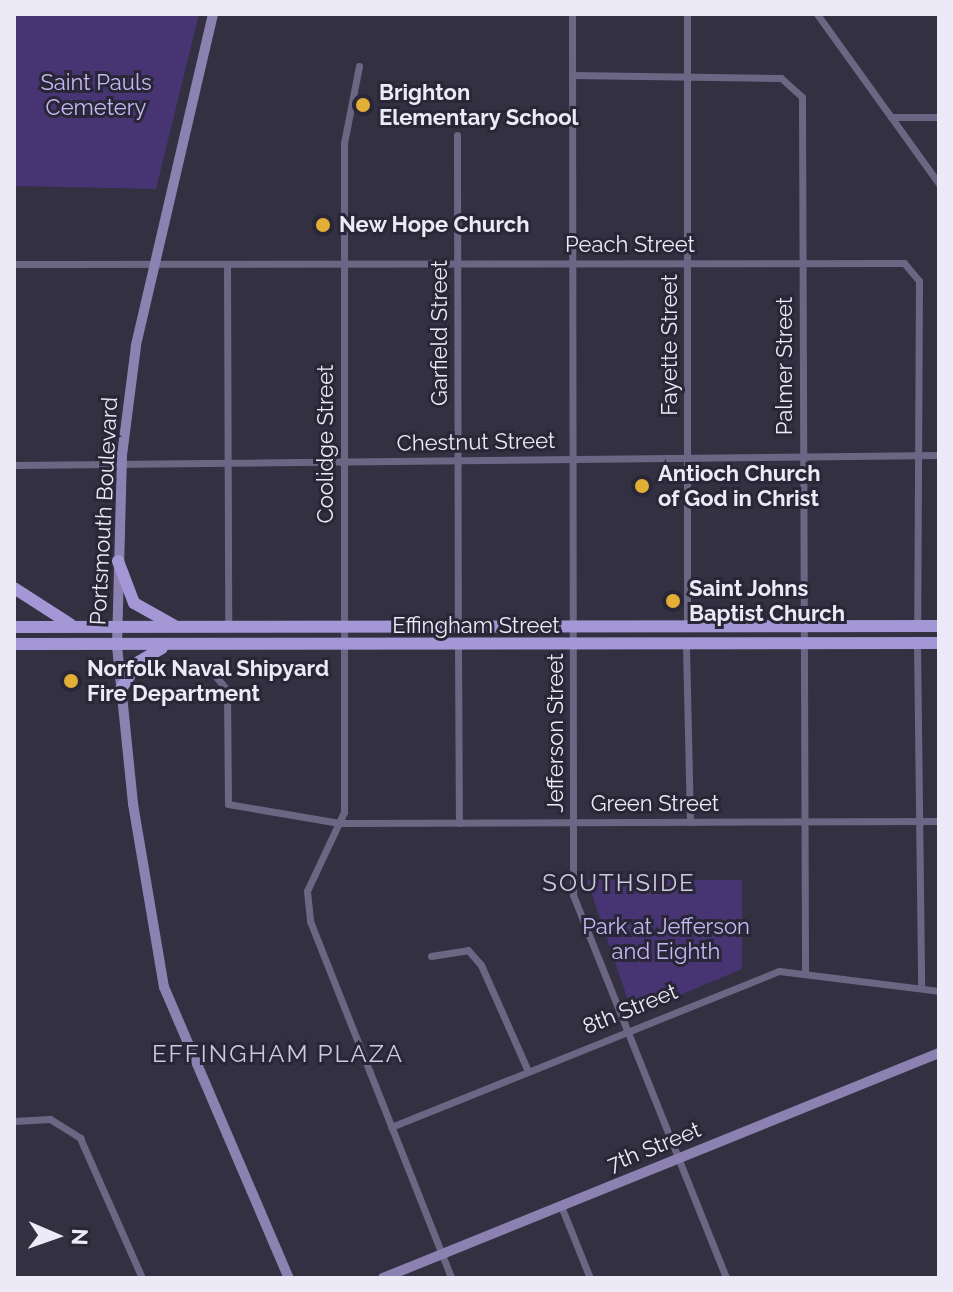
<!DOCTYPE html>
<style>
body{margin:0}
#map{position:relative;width:953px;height:1292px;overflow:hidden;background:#333041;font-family:Raleway,sans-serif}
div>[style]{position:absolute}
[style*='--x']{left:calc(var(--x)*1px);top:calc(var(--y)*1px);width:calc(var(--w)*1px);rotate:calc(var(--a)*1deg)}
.green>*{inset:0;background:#463572}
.street>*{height:7px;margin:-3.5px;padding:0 3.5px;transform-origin:3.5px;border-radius:3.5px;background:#6c6684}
.secondary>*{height:10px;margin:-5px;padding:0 5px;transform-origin:5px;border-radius:5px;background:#8b82b2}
.primary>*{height:12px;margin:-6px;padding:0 6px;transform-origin:6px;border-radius:6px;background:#a497d5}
.dots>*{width:22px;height:22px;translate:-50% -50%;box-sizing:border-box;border:4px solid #292637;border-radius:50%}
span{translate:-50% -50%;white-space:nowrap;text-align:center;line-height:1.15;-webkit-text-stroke:6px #292637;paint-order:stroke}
.park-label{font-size:22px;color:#c4b9f3}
.poi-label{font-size:22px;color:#eceaf6;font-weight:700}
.left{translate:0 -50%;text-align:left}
.street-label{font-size:22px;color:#eceaf6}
.neighbourhood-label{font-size:24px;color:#cdc9e0;letter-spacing:2px}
.frame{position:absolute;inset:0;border:16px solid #eceaf6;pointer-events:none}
.north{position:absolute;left:16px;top:1196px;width:80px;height:80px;-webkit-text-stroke:6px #292637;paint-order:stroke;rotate:92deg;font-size:22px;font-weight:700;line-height:32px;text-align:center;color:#eceaf6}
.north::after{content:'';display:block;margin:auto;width:28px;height:36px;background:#eceaf6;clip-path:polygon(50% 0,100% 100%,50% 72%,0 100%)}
</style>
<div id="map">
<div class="green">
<i style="clip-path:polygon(14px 14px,199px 14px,156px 189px,14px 186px)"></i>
<i style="clip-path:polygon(587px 880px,742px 880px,742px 969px,633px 1015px)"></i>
</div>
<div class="street">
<i style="--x:572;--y:14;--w:881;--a:89.93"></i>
<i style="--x:573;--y:895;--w:412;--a:68.2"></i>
<i style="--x:817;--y:14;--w:209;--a:54.3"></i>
<i style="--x:359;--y:66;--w:78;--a:101"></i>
<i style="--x:344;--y:143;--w:669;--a:90"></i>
<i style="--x:344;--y:812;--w:87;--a:115.1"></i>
<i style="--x:307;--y:891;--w:30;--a:84"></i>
<i style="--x:310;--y:921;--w:384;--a:68.4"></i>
<i style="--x:572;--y:75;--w:209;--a:0.8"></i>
<i style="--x:781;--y:78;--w:28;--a:42"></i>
<i style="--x:802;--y:97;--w:873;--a:89.8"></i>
<i style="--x:891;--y:117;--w:48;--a:0"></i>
<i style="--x:457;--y:135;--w:492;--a:89.9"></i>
<i style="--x:14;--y:264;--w:890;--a:-0.06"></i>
<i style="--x:904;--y:263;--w:23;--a:50"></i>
<i style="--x:919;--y:281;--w:345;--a:90.3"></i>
<i style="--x:227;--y:264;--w:363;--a:89.8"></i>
<i style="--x:14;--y:465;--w:925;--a:-0.62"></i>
<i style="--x:687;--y:627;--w:613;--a:-90"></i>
<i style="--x:917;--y:643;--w:345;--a:89.3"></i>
<i style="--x:458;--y:645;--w:178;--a:89.7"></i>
<i style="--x:686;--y:646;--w:176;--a:88.7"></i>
<i style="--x:217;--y:678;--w:16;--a:50"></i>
<i style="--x:227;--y:690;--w:114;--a:89.5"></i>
<i style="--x:228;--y:804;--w:113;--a:9.7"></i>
<i style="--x:339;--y:823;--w:600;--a:-0.19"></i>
<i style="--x:431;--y:956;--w:37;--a:-9"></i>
<i style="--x:468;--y:950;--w:20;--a:49"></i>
<i style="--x:481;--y:965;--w:114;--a:66.1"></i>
<i style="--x:14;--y:1121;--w:36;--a:-3"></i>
<i style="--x:50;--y:1119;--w:36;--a:32"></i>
<i style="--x:80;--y:1138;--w:153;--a:66.1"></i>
<i style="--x:391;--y:1127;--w:418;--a:-21.9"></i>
<i style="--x:779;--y:971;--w:161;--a:7.1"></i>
<i style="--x:561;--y:1206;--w:78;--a:68.1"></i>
</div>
<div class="secondary">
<i style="--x:213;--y:14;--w:341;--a:103.1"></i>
<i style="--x:136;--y:346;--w:110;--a:97.3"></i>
<i style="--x:122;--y:455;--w:191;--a:91.5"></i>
<i style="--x:117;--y:646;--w:159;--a:84.2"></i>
<i style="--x:133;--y:804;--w:186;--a:80.4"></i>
<i style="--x:164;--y:987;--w:317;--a:66.8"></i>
<i style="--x:383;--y:1278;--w:600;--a:-22.03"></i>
</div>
<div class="primary">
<i style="--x:118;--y:561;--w:45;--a:69.1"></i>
<i style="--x:134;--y:603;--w:45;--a:29.4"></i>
<i style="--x:14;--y:588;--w:67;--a:32.7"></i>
<i style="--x:14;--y:627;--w:925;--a:-0.06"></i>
<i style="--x:14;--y:644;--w:925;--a:-0.06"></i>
<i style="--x:121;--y:689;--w:31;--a:-58"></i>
<i style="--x:137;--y:663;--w:29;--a:-31"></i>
</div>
<div class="dots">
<i style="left:363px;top:105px;background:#e3ae35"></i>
<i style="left:323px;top:225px;background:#e3ae35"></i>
<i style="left:642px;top:486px;background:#e3ae35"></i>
<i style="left:673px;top:601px;background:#e3ae35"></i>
<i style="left:71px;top:681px;background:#e3ae35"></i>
</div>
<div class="park-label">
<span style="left:96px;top:95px">Saint Pauls<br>Cemetery</span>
<span style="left:666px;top:939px">Park at Jefferson<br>and Eighth</span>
</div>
<div class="poi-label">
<span class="left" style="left:379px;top:105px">Brighton<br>Elementary School</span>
<span class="left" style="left:339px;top:225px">New Hope Church</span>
<span class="left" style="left:658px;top:486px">Antioch Church<br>of God in Christ</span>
<span class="left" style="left:689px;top:601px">Saint Johns<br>Baptist Church</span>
<span class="left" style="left:87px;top:681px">Norfolk Naval Shipyard<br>Fire Department</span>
</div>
<div class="street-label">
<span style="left:630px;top:245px">Peach Street</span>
<span style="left:440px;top:333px;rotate:-90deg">Garfield Street</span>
<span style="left:670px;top:345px;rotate:-90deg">Fayette Street</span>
<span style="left:785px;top:366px;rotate:-90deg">Palmer Street</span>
<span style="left:476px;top:442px;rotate:-1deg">Chestnut Street</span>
<span style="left:326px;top:444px;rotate:-90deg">Coolidge Street</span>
<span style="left:104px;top:511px;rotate:-87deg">Portsmouth Boulevard</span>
<span style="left:476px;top:626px">Effingham Street</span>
<span style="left:556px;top:733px;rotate:-90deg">Jefferson Street</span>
<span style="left:655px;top:804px">Green Street</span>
<span style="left:630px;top:1009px;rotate:-22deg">8th Street</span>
<span style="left:654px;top:1147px;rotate:-22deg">7th Street</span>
</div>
<div class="neighbourhood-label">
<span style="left:619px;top:883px">SOUTHSIDE</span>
<span style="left:278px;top:1054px">EFFINGHAM PLAZA</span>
</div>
<div class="frame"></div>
<div class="north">N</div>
</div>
